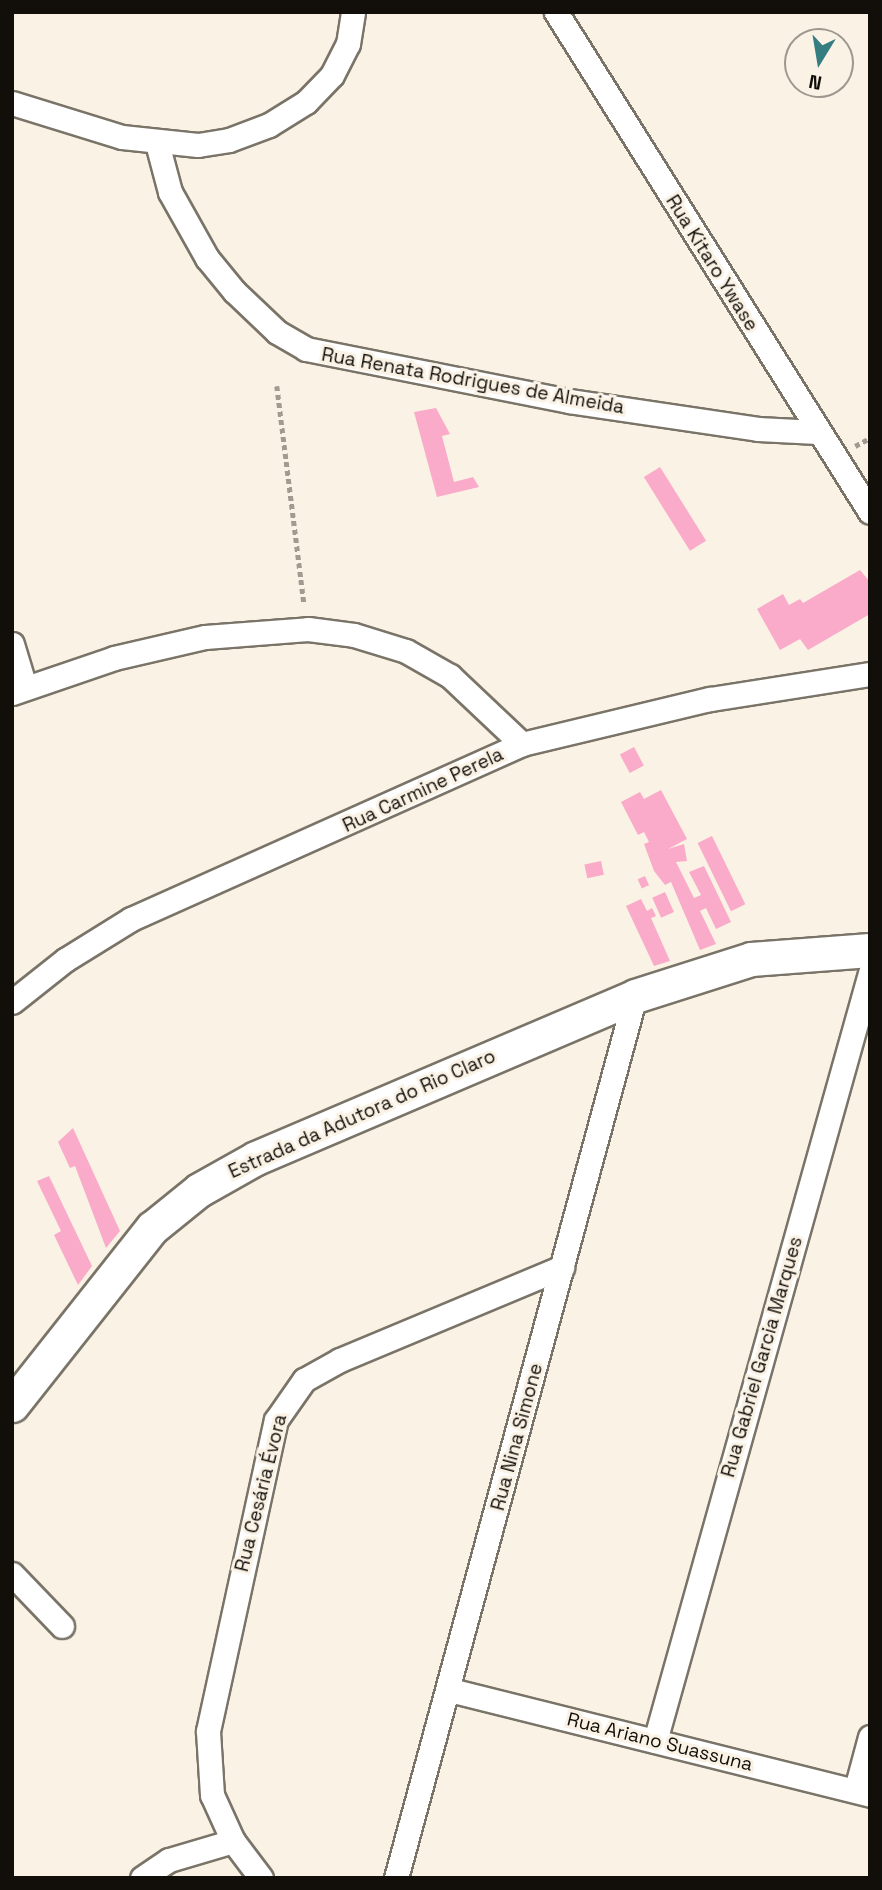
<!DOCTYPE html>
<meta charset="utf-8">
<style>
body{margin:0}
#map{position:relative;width:882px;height:1890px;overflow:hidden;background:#faf2e5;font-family:"Space Grotesk",sans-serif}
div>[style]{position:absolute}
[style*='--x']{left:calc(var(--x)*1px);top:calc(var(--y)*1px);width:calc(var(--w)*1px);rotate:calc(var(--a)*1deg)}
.building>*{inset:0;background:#faabc9;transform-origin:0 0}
.path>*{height:4.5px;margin-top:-2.25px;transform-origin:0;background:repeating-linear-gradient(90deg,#a09a90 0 5px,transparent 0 8.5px)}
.roads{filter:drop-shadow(2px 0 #7a7468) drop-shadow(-2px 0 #7a7468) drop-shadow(0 2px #7a7468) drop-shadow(0 -2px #7a7468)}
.minor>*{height:23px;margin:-11.5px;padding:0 11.5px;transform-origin:11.5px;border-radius:11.5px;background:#fff}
.secondary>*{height:33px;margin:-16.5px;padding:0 16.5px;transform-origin:16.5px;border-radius:16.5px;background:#fff}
span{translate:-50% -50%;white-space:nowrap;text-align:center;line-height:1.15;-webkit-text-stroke:6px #faf2e5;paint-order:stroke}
.street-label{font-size:19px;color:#120f0b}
.frame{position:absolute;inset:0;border:14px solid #120f0b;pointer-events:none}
.north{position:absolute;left:784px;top:28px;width:70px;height:70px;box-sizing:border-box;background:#faf2e5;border:2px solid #9d978e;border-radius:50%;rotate:191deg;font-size:19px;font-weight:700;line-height:28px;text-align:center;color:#120f0b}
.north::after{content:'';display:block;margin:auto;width:24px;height:32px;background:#347d80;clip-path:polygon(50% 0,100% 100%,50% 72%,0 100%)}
</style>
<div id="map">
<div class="building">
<i style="clip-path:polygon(436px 408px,450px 434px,442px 436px,454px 482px,473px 477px,479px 487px,437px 497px,414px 412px)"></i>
<i style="left:660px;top:467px;width:87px;height:19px;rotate:58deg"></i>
<i style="clip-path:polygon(860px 570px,870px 582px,870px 614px,808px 650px,800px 639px,780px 650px,757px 609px,783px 594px,789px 605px,800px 599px,803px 603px)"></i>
<i style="left:634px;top:747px;width:21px;height:16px;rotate:62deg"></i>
<i style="clip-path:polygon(661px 790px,687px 839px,668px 849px,684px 844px,687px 861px,676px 862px,694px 898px,701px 895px,689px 872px,704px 866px,731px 922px,716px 929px,706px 908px,700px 911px,716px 944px,700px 950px,671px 882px,665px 885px,654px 871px,644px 844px,649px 842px,644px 832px,638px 835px,621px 802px,640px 792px,644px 799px)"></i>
<i style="left:712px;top:836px;width:76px;height:16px;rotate:64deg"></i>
<i style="left:601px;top:861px;width:14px;height:17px;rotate:78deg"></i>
<i style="left:645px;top:876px;width:10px;height:8px;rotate:66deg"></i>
<i style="left:665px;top:892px;width:22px;height:14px;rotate:66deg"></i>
<i style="clip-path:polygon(641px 899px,647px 911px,652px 908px,656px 916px,651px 918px,670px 961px,654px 966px,626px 906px)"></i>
<i style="clip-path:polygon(73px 1128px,120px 1231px,106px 1248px,75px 1166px,70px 1168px,58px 1142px)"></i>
<i style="clip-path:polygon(49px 1176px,92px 1266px,78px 1285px,54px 1235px,61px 1231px,37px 1181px)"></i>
</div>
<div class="path">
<i style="--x:277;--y:386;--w:220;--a:82.9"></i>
<i style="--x:855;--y:446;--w:17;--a:-28"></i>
</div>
<div class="roads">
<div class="minor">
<i style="--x:556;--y:12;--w:590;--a:57.87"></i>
<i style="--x:12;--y:103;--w:115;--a:17.2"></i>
<i style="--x:122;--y:137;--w:76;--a:6"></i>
<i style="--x:198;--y:145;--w:31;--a:-9"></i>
<i style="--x:229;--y:140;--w:43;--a:-20.6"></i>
<i style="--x:269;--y:125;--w:44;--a:-31.9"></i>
<i style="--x:306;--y:102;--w:37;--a:-46"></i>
<i style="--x:332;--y:75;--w:35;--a:-63"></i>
<i style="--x:348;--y:44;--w:32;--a:-81"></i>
<i style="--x:157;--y:143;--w:51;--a:75.1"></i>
<i style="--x:170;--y:192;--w:76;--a:60.7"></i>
<i style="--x:207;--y:258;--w:43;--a:50.7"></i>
<i style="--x:234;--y:291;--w:59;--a:43.6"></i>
<i style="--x:277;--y:332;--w:34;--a:30"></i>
<i style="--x:306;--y:349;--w:268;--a:11.2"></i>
<i style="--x:569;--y:401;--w:191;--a:8.4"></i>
<i style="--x:758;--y:429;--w:59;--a:2.9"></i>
<i style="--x:12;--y:644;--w:45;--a:73.2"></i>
<i style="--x:12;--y:693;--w:108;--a:-18.9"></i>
<i style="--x:114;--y:658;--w:93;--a:-13"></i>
<i style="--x:205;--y:637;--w:103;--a:-4.4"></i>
<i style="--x:308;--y:629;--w:46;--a:7.4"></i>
<i style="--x:354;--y:635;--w:54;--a:17.1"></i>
<i style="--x:406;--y:651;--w:51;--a:29.6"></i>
<i style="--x:450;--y:676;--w:99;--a:43.4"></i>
<i style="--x:12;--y:1002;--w:68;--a:-38.4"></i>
<i style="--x:65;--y:960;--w:78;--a:-31.8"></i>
<i style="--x:131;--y:919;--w:428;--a:-24.1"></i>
<i style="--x:522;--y:744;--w:193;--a:-13.5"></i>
<i style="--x:710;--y:699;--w:162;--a:-8.9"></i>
<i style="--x:12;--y:1574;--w:72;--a:46.1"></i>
<i style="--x:450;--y:1690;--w:433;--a:14"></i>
<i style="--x:655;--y:1741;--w:798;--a:-74.36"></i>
<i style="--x:856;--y:1789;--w:54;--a:-74.9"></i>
<i style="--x:142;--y:1878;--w:32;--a:-34"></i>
<i style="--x:169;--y:1860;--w:67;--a:-16.5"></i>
<i style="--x:261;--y:1878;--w:46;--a:-127.1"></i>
<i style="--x:233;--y:1841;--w:51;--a:-114.5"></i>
<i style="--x:212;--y:1795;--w:64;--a:-93.6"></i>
<i style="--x:208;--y:1731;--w:318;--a:-77.7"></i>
<i style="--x:276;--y:1420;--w:49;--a:-55"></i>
<i style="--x:304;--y:1380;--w:41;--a:-29.1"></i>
<i style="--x:340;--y:1360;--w:241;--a:-22.7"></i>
<i style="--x:396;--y:1878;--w:914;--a:-74.84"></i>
</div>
<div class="secondary">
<i style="--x:12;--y:1405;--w:226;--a:-51.7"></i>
<i style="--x:152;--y:1228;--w:60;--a:-39"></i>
<i style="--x:199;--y:1190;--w:65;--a:-29.3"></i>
<i style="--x:256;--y:1158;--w:412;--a:-23.1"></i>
<i style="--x:635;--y:996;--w:122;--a:-17.7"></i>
<i style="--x:751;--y:959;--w:119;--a:-4.3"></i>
</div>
</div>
<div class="street-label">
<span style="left:712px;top:263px;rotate:58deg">Rua Kitaro Ywase</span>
<span style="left:473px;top:381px;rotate:10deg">Rua Renata Rodrigues de Almeida</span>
<span style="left:423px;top:790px;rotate:-25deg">Rua Carmine Perela</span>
<span style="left:362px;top:1114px;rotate:-24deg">Estrada da Adutora do Rio Claro</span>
<span style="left:762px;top:1357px;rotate:-74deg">Rua Gabriel Garcia Marques</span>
<span style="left:517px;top:1437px;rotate:-75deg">Rua Nina Simone</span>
<span style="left:261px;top:1493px;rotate:-76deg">Rua Cesária Évora</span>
<span style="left:660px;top:1742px;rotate:14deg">Rua Ariano Suassuna</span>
</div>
<div class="frame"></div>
<div class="north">N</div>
</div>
